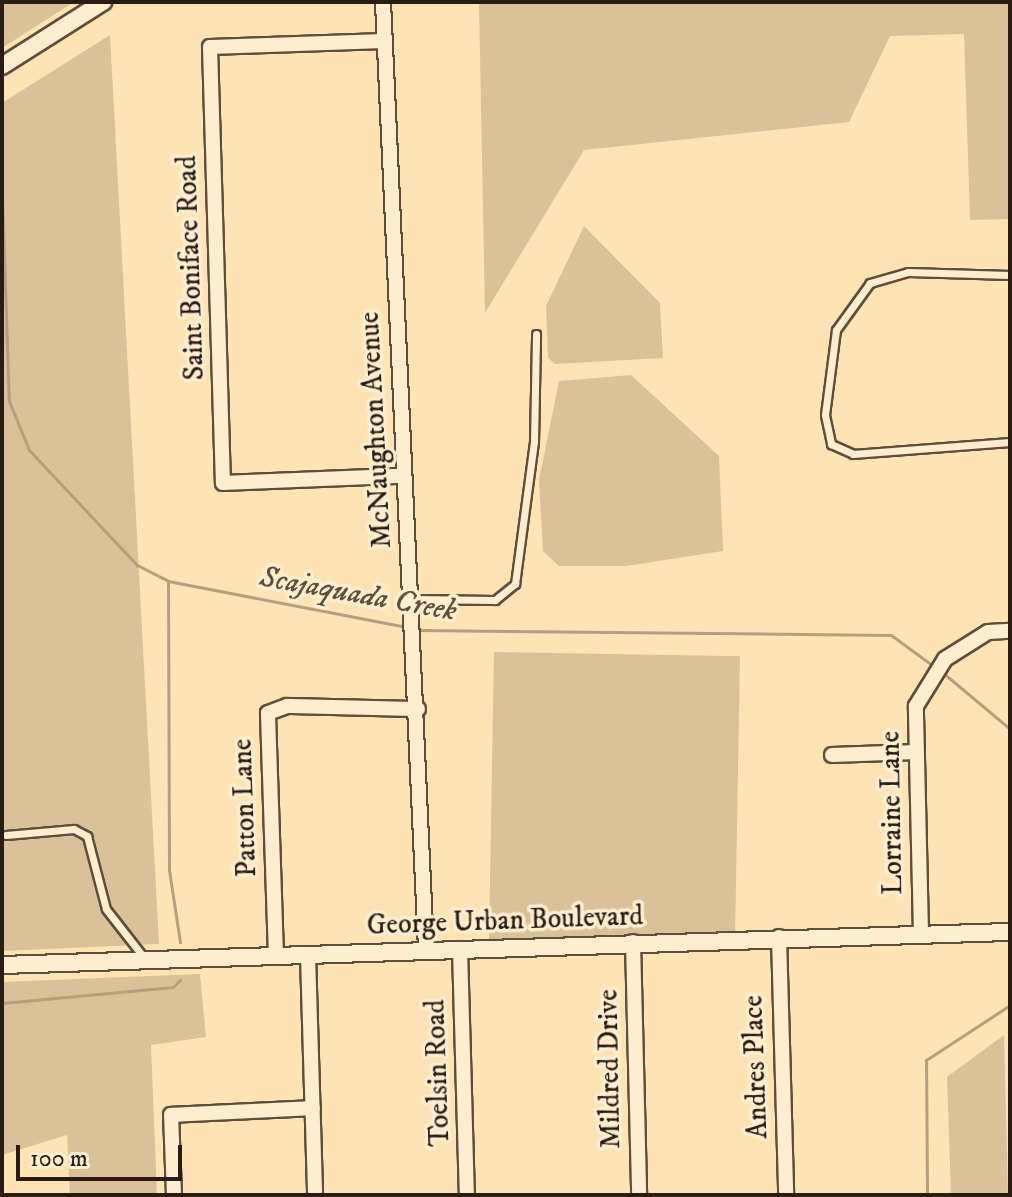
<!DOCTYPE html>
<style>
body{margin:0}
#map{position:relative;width:1012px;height:1197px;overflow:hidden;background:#fee3b5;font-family:"IM FELL DW Pica",serif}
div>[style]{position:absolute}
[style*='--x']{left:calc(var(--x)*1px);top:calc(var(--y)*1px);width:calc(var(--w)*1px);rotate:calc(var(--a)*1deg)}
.green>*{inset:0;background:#dac19a;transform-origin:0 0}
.stream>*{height:3px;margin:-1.5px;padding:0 1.5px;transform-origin:1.5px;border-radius:1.5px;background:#b59f7e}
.roads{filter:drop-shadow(2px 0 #5e4e3c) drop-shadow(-2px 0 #5e4e3c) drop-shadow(0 2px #5e4e3c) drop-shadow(0 -2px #5e4e3c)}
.service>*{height:7px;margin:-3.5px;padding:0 3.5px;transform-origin:3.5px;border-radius:3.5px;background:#feedcf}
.minor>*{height:14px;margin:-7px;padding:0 7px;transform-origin:7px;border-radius:7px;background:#feedcf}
.tertiary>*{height:16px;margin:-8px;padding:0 8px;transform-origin:8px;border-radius:8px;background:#feedcf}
span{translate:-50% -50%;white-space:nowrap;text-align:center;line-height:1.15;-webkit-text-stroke:7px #feedcf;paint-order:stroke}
.street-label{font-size:28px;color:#281c14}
.water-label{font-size:30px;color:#60503e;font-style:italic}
.frame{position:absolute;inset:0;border:4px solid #281c14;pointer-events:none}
.scale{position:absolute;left:16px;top:1145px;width:166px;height:36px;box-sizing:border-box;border:4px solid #281c14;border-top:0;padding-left:10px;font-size:24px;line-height:28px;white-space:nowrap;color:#281c14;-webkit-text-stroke:6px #feedcf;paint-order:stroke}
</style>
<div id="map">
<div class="green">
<i style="clip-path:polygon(2px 2px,74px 2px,2px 48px)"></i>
<i style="clip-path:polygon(479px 2px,1010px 2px,1010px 219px,970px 220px,964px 34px,890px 36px,849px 122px,584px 150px,485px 313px)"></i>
<i style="clip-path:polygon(110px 35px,159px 944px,2px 951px,2px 103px)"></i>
<i style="clip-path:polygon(584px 226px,660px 303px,663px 358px,555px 364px,548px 358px,546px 306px)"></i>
<i style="clip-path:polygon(631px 375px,719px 456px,723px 551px,626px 566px,559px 566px,543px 551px,539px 480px,559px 381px)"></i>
<i style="left:494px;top:652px;width:246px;height:289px;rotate:1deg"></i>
<i style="clip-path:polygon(200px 974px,206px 1037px,151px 1045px,157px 1195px,70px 1195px,67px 1135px,2px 1155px,2px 982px)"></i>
<i style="clip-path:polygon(1004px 1035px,1008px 1195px,951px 1195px,947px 1077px)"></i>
</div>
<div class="stream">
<i style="--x:2;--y:195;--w:206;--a:88.1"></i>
<i style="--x:9;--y:401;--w:53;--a:67.8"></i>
<i style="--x:29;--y:450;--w:158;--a:46.8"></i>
<i style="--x:137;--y:565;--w:35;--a:27"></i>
<i style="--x:168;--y:581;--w:243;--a:10.9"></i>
<i style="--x:168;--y:581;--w:289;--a:89.8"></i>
<i style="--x:169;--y:870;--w:73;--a:81.3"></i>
<i style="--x:418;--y:630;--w:473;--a:0.6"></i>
<i style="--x:891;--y:635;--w:56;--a:36.3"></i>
<i style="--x:942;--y:672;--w:89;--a:40"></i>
<i style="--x:2;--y:1003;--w:172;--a:-5.3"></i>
<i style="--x:173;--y:987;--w:10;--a:-45"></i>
<i style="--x:927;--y:1195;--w:135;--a:-90.4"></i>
<i style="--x:926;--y:1060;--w:100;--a:-33.2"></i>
</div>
<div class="roads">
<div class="service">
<i style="--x:1010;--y:275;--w:102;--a:-178.3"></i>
<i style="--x:908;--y:272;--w:40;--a:164"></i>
<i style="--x:870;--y:283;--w:58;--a:125.9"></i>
<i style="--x:836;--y:330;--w:86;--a:97.4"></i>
<i style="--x:825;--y:415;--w:30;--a:78"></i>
<i style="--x:831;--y:444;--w:24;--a:24"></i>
<i style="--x:853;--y:454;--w:157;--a:-4.4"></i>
<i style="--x:414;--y:599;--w:81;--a:0.7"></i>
<i style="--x:495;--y:600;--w:26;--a:-39"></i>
<i style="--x:515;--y:584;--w:143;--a:-82.4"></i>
<i style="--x:534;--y:442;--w:108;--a:-88.9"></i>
<i style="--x:6;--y:835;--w:68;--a:-5"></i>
<i style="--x:74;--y:829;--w:15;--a:28"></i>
<i style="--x:87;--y:836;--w:75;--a:75.4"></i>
<i style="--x:106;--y:909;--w:63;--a:52"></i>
</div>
<div class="minor">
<i style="--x:383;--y:2;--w:949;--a:87.4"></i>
<i style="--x:384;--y:41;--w:174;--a:178"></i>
<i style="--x:210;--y:47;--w:436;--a:88.3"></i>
<i style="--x:223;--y:483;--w:178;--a:-2.3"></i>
<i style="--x:832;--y:755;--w:84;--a:-2"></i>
<i style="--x:921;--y:934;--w:228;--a:-91.3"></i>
<i style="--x:916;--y:706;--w:55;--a:-58.3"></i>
<i style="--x:945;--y:659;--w:51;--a:-32.1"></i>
<i style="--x:988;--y:632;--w:22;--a:-3"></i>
<i style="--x:779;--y:937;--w:258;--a:88.4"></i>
<i style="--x:633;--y:942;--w:253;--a:88.6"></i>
<i style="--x:460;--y:949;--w:246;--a:88.4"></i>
<i style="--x:308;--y:955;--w:240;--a:88.3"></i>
<i style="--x:276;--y:956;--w:243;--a:-91.9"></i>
<i style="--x:268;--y:713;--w:20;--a:-20"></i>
<i style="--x:287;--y:706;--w:131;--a:1.3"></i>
<i style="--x:174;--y:1195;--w:80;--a:-92.1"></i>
<i style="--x:171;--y:1115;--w:142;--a:-2.8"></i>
</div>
<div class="tertiary">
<i style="--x:2;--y:66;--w:120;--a:-32.4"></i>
<i style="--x:2;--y:965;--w:1009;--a:-1.88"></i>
</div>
</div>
<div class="street-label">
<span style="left:191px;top:268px;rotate:-92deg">Saint Boniface Road</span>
<span style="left:376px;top:430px;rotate:-93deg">McNaughton Avenue</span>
<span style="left:245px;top:808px;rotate:-92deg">Patton Lane</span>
<span style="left:892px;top:813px;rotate:-91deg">Lorraine Lane</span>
<span style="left:505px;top:921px;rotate:-2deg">George Urban Boulevard</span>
<span style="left:756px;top:1067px;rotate:-92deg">Andres Place</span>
<span style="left:610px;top:1069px;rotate:-91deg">Mildred Drive</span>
<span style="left:438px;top:1073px;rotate:-92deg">Toelsin Road</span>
</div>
<div class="water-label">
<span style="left:358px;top:595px;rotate:10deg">Scajaquada Creek</span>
</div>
<div class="frame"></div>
<div class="scale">100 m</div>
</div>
